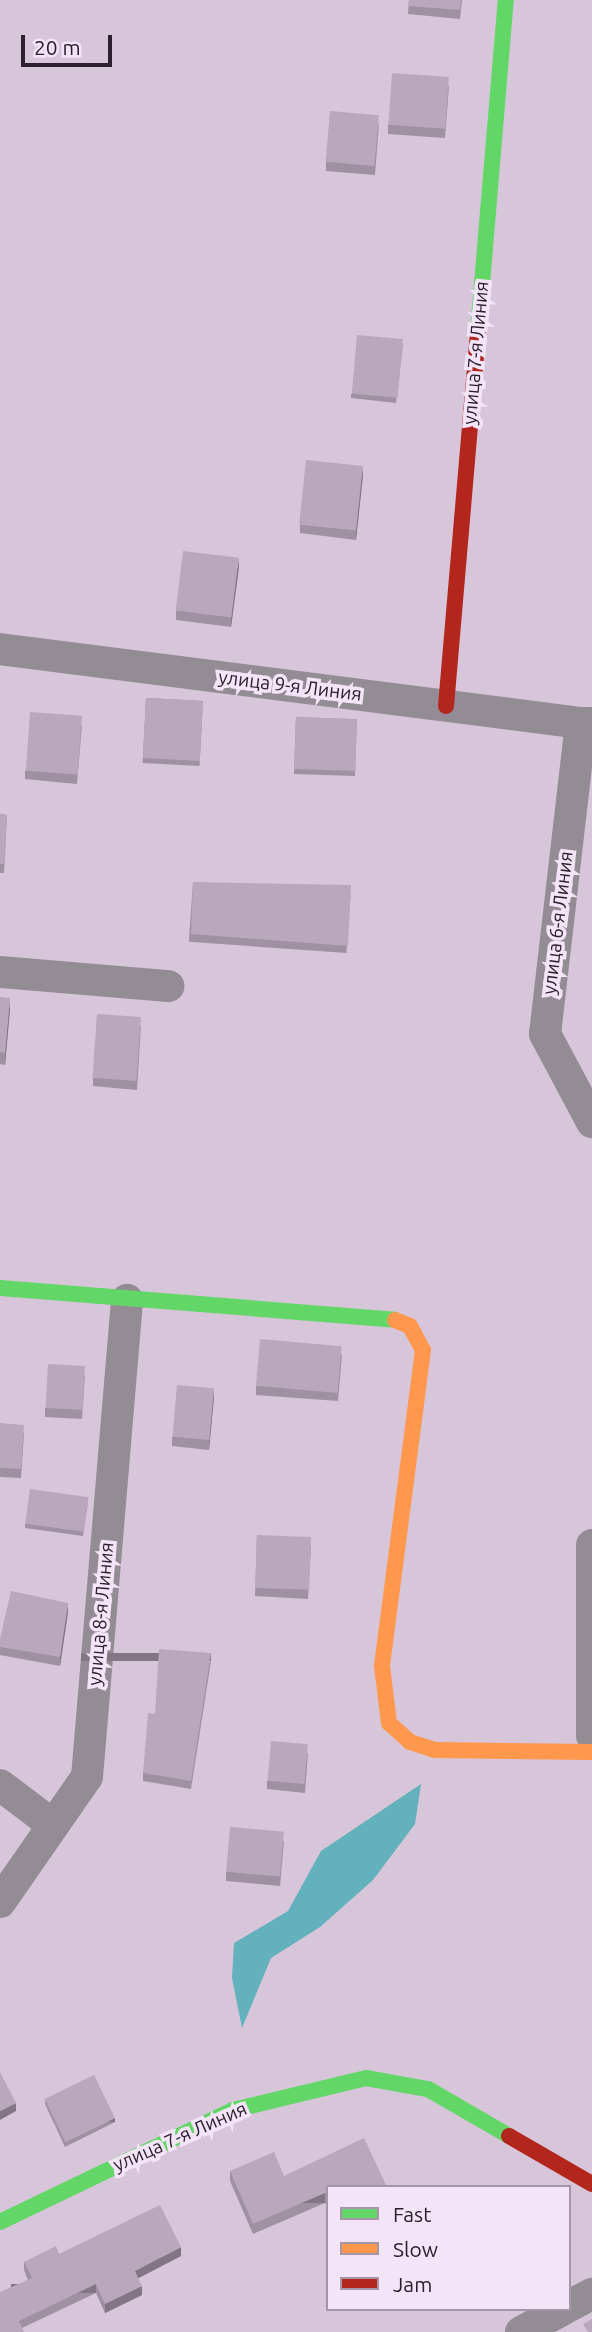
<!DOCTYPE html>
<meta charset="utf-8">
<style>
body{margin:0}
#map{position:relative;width:592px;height:2332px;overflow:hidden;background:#d7c5da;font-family:Ubuntu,sans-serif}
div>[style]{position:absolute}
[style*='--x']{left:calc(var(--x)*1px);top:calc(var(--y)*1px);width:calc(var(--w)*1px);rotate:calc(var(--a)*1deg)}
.water>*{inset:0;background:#62b1bc}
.street>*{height:32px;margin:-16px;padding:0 16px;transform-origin:16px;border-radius:16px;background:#948c95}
.fast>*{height:16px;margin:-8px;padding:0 8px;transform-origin:8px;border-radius:8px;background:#63d668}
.slow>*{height:16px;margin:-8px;padding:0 8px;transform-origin:8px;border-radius:8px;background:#ff974d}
.jam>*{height:16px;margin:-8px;padding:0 8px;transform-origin:8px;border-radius:8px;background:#b3261e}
.wall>*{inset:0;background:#9f90a2;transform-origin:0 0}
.shaded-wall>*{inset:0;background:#827584;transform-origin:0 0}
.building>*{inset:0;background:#b9a7bc;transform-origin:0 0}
span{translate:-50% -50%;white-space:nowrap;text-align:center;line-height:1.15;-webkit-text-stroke:7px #f4e4f7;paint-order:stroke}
.street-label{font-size:19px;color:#2c202e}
.legend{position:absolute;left:326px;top:2185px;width:245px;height:126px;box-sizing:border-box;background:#f4e4f7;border:2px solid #a496a7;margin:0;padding:9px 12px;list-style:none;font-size:21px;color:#2c202e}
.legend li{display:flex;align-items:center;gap:14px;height:35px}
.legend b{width:35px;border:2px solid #a496a7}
.scale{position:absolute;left:21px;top:35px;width:91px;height:32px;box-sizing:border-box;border:4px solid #2c202e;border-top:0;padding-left:9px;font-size:21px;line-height:24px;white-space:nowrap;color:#2c202e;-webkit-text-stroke:5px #f4e4f7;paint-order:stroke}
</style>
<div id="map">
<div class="water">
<i style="clip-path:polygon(421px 1784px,415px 1824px,373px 1880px,320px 1927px,271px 1958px,242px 2028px,232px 1978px,234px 1943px,288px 1911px,321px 1851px)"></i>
</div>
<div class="street">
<i style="--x:0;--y:649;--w:586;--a:7.26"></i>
<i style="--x:592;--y:723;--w:11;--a:180"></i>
<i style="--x:581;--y:723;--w:313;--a:96.6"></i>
<i style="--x:545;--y:1034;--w:100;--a:61.9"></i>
<i style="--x:0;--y:972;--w:169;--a:4.8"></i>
<i style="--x:592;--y:1545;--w:191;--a:90"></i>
<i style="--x:0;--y:1785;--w:66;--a:37"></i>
<i style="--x:0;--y:1902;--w:152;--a:-55.2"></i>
<i style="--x:87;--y:1777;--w:479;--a:-85.2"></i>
<i style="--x:569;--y:2306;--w:26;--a:-28"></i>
<i style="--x:521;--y:2332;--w:49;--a:-28.1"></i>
</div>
<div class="fast">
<i style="--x:478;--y:331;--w:332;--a:-85.2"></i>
<i style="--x:0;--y:1288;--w:396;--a:4.6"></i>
<i style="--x:0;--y:2222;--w:259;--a:-25.7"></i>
<i style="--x:233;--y:2110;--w:137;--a:-13.5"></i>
<i style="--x:366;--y:2078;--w:63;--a:10.1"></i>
<i style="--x:428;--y:2089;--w:94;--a:30.1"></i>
</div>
<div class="slow">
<i style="--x:395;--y:1320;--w:16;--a:22"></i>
<i style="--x:410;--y:1326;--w:27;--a:62"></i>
<i style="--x:423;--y:1350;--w:319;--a:97.4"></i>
<i style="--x:382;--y:1666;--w:57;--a:83"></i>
<i style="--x:389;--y:1723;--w:28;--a:42"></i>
<i style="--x:410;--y:1742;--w:25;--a:18"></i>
<i style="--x:434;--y:1750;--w:158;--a:0.7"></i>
</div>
<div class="jam">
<i style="--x:446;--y:706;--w:376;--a:-85.1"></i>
<i style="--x:509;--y:2136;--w:96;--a:30"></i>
</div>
<div class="wall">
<i style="clip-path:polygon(409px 0,462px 0,460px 19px,408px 14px)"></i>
<i style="clip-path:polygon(449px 86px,445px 138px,388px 134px,388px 125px)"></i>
<i style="clip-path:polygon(379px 123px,375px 175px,326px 171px,326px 162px)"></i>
<i style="clip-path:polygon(403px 344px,396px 403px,351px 398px,351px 394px)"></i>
<i style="clip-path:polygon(363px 475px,356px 540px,300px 533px,300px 525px)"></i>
<i style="clip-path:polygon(239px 567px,231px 627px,176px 620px,176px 611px)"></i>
<i style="left:146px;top:698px;width:57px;height:65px;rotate:3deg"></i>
<i style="left:296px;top:717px;width:61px;height:57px;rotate:2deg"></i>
<i style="clip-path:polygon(82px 725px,77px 784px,25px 779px,25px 771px)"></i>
<i style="clip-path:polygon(0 814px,7px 815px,4px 873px,0 873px)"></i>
<i style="left:193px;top:882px;width:158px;height:60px;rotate:4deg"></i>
<i style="clip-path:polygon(0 997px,10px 1009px,5px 1065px,0 1064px)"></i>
<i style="clip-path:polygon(141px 1025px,137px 1090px,93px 1086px,93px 1078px)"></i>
<i style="clip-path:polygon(342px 1355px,338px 1401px,256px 1395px,256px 1386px)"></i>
<i style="clip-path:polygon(85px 1375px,82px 1419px,45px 1417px,45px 1408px)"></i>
<i style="clip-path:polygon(214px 1397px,209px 1450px,172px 1446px,172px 1437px)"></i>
<i style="clip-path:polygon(0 1423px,24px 1433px,21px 1478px,0 1477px)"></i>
<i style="clip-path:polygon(88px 1502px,83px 1536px,25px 1528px,25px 1524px)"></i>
<i style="clip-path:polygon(257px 1535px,311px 1546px,308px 1599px,255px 1596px)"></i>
<i style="clip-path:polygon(68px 1612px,60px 1666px,0 1655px,0 1639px)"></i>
<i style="clip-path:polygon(211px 1661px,191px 1789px,143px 1781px,143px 1773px,155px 1714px)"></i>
<i style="clip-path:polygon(308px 1753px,305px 1793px,267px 1789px,267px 1781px)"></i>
<i style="clip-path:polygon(284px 1841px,280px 1886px,226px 1881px,226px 1872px)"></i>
<i style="clip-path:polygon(45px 2100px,115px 2122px,65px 2147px,45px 2104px)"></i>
<i style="clip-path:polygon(230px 2171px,284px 2176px,328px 2187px,328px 2209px,325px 2203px,253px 2234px,230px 2181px)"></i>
<i style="clip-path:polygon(59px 2254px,181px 2256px,138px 2278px,142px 2295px,105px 2313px,96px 2293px,22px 2328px,0 2332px,28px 2280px,24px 2270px,24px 2262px)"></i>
</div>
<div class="shaded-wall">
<i style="clip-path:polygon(363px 466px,363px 475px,356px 540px,356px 531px)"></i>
<i style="clip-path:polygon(239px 558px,239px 567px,231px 627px,231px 618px)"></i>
<i style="clip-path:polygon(10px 998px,10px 1009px,5px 1065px,5px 1053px)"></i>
<i style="clip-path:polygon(214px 1388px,214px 1397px,209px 1450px,209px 1441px)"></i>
<i style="clip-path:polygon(68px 1603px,68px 1612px,60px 1666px,60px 1657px)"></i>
<i style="left:211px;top:1653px;width:8px;height:130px;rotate:90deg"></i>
<i style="clip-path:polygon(16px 2103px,16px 2111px,0 2120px,0 2111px)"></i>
<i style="left:115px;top:2118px;width:4px;height:56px;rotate:90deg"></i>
<i style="left:325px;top:2193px;width:10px;height:78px;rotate:90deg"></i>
<i style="clip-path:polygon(181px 2247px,181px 2256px,135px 2280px,135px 2271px)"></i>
<i style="left:96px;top:2284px;width:9px;height:85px;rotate:90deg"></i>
<i style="clip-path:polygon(142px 2286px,142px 2295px,105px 2313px,105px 2304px)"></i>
</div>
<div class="building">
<i style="clip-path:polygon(409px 0,461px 0,460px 10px,408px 6px)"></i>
<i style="left:392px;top:73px;width:57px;height:52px;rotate:4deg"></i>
<i style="left:330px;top:111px;width:49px;height:51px;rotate:5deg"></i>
<i style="left:357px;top:335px;width:46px;height:59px;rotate:5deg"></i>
<i style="left:306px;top:460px;width:57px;height:65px;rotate:6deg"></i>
<i style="left:183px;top:551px;width:56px;height:60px;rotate:7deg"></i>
<i style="left:146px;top:698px;width:57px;height:60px;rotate:3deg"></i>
<i style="left:30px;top:712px;width:52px;height:59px;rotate:4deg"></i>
<i style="left:296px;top:717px;width:61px;height:52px;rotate:2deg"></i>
<i style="clip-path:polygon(0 814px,7px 815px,4px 864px,0 864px)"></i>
<i style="clip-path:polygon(193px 882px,351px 885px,348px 946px,191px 934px)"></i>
<i style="clip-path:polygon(0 997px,10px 998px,5px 1053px,0 1052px)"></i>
<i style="left:97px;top:1014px;width:44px;height:64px;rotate:4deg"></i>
<i style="left:260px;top:1339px;width:82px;height:47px;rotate:5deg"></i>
<i style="left:48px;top:1364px;width:37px;height:44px;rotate:3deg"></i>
<i style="left:177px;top:1385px;width:37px;height:52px;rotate:5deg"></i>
<i style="clip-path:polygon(0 1423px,24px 1425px,21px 1469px,0 1468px)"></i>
<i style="left:30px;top:1489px;width:59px;height:35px;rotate:8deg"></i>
<i style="left:257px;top:1535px;width:54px;height:53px;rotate:2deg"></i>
<i style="clip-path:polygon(11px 1591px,68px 1603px,60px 1657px,0 1647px,0 1639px)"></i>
<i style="clip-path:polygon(159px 1649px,211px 1653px,191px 1781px,143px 1773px,148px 1713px,155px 1714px)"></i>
<i style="left:271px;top:1741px;width:37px;height:40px;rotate:5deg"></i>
<i style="left:230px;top:1827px;width:54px;height:45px;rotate:5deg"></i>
<i style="clip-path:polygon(0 2072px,16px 2103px,0 2111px)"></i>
<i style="left:94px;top:2075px;width:48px;height:55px;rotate:64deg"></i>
<i style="clip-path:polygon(364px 2138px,387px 2187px,328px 2187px,328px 2198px,325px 2193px,253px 2224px,230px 2171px,274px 2152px,284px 2176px)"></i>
<i style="clip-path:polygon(160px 2205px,181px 2247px,135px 2271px,142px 2286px,105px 2304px,96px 2284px,19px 2321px,24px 2332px,0 2332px,0 2292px,32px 2278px,24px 2262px,56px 2246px,59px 2254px)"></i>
<i style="clip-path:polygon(592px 2319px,592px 2332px,588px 2332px,583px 2324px)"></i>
</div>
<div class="street-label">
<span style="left:476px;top:353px;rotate:-85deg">улица 7-я Линия</span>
<span style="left:290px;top:686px;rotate:7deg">улица 9-я Линия</span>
<span style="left:558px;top:923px;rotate:-83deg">улица 6-я Линия</span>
<span style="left:101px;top:1614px;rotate:-85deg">улица 8-я Линия</span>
<span style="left:180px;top:2137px;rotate:-24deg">улица 7-я Линия</span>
</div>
<ul class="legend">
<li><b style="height:9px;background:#63d668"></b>Fast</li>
<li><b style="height:9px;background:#ff974d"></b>Slow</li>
<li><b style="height:9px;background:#b3261e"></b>Jam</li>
</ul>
<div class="scale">20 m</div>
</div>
